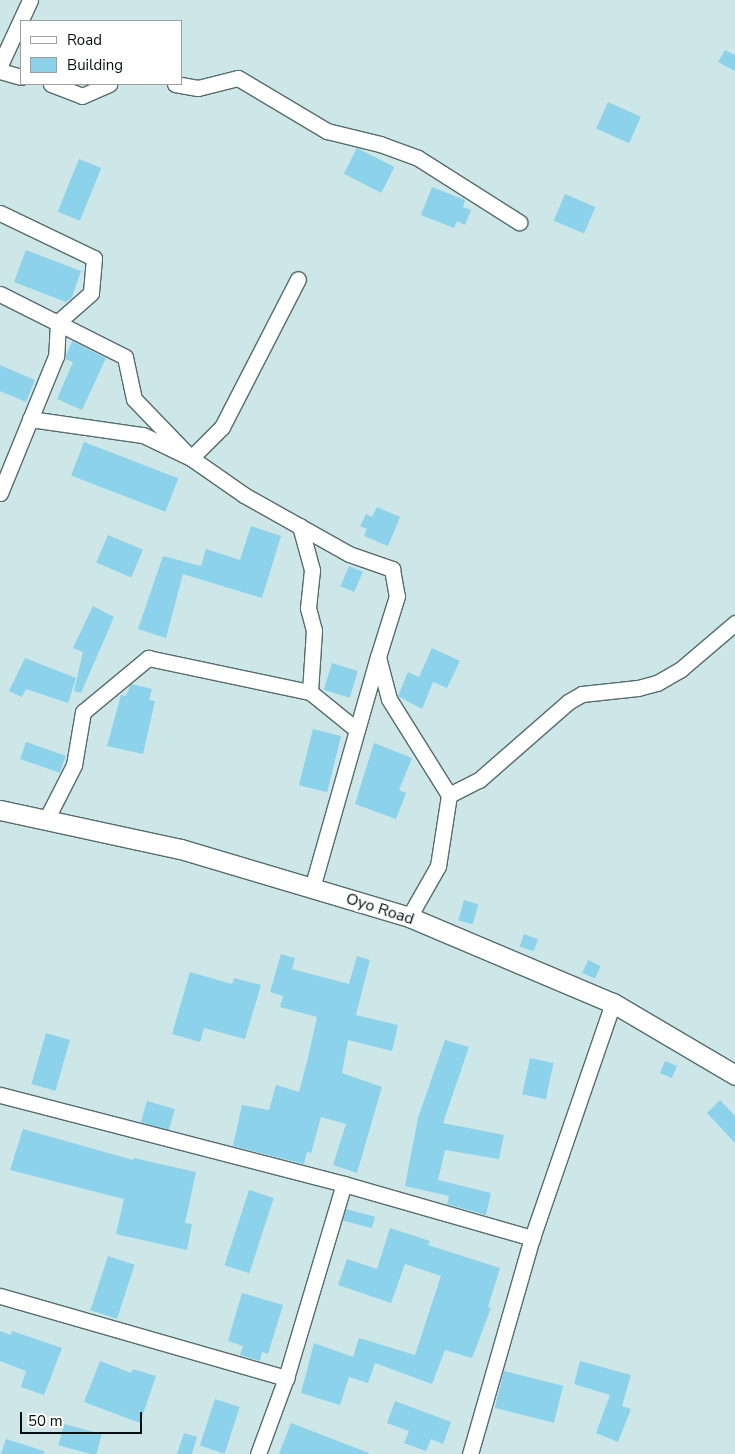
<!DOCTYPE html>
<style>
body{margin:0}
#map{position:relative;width:735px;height:1454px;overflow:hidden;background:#cde6e8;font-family:"Nunito Sans",sans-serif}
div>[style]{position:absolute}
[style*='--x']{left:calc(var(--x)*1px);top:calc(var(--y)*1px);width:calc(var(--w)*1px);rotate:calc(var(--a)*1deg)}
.building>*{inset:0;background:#8cd2eb;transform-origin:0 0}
.roads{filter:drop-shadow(1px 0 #556c6d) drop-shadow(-1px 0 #556c6d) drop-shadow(0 1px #556c6d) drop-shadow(0 -1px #556c6d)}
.minor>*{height:15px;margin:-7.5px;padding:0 7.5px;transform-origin:7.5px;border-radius:7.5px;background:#fff}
.tertiary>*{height:19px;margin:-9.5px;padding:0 9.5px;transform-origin:9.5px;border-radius:9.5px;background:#fff}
span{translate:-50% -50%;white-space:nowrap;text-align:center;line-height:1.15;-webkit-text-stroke:4px #fff;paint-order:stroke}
.street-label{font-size:16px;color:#060f0f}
.legend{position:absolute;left:20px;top:20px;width:162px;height:65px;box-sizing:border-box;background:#fff;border:1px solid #9b9f9f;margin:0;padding:6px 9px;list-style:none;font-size:15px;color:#060f0f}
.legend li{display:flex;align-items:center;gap:10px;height:25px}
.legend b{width:25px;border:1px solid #9b9f9f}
.scale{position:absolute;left:20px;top:1412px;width:122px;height:22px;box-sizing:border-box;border:2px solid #060f0f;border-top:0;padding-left:6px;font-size:15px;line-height:18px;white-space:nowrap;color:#060f0f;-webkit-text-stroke:4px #fff;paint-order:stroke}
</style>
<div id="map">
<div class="building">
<i style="clip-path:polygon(725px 50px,735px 55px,735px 71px,718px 62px)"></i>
<i style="left:608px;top:102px;width:36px;height:29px;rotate:24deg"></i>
<i style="left:357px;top:148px;width:42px;height:29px;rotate:27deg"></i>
<i style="left:79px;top:159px;width:24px;height:57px;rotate:22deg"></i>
<i style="clip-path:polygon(432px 187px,465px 200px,463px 207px,471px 210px,465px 225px,457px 221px,454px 228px,421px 215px)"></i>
<i style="left:565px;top:194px;width:33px;height:29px;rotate:23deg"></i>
<i style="clip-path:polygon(26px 250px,81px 271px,72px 297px,66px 302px,14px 282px)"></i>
<i style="clip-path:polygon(72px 341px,106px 358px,82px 410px,57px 399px,73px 362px,65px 359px)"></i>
<i style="clip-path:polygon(0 365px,35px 380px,26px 402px,0 391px)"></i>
<i style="left:84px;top:442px;width:101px;height:36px;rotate:21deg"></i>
<i style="clip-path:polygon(377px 507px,400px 517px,388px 546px,364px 536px,367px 529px,360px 526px,366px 514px,372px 517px)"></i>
<i style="clip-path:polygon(251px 526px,281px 536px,262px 598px,183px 574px,166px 638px,138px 629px,163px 556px,201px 566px,206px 549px,240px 560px)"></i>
<i style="left:108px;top:535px;width:38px;height:30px;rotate:23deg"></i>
<i style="left:349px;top:566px;width:15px;height:22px;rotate:23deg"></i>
<i style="clip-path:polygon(93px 606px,114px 617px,81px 693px,74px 691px,83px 652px,73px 648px)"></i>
<i style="clip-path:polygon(432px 648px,460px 661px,447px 688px,433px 682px,422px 709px,398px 696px,408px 672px,419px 677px)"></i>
<i style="clip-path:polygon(25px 658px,76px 678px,68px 703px,26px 689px,22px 697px,9px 691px)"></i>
<i style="left:332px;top:663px;width:27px;height:28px;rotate:17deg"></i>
<i style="clip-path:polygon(131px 684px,152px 689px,149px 700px,155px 701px,143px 754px,107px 746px,121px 695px,126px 696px)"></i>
<i style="left:313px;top:729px;width:29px;height:58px;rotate:14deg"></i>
<i style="left:26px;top:742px;width:42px;height:18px;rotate:19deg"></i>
<i style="clip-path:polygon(374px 743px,412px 758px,399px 790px,406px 793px,396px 819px,355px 804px)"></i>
<i style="left:464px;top:900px;width:15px;height:21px;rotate:16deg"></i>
<i style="left:524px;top:934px;width:15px;height:13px;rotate:20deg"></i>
<i style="clip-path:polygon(281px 954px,295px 958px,292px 969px,349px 984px,357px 956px,370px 960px,356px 1015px,398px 1025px,392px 1051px,348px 1040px,342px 1073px,382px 1087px,357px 1173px,333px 1165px,346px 1124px,321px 1117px,311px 1153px,307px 1152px,304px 1164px,233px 1146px,242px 1105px,269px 1110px,276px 1085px,299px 1092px,308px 1058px,317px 1017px,280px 1007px,283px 996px,270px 992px)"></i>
<i style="left:588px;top:960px;width:14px;height:14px;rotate:25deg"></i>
<i style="clip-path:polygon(190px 972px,232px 984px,234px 978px,261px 985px,245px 1039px,204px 1028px,200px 1042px,172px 1034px)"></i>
<i style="left:46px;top:1033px;width:25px;height:53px;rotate:16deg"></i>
<i style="clip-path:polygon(445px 1040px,469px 1047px,443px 1123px,504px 1135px,499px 1159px,445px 1150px,438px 1180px,491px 1193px,486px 1215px,447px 1204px,449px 1196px,405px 1186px,418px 1118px)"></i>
<i style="left:530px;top:1058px;width:24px;height:37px;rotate:12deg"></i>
<i style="left:665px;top:1061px;width:13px;height:13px;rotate:23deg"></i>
<i style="clip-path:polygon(720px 1100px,735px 1116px,735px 1143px,707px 1113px)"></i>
<i style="left:147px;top:1101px;width:29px;height:22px;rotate:16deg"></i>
<i style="clip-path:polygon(23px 1129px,133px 1160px,134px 1158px,196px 1172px,185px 1223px,192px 1224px,187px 1250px,116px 1234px,124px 1199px,10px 1170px)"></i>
<i style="left:249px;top:1190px;width:26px;height:79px;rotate:18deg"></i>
<i style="left:346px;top:1209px;width:30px;height:12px;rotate:15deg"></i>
<i style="clip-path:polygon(390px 1228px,430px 1241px,428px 1245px,500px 1268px,488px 1307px,491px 1308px,472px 1358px,445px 1350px,432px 1384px,375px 1363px,368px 1383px,349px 1377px,340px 1405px,301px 1393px,314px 1343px,353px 1357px,359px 1338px,415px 1355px,441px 1276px,405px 1264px,391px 1303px,338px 1285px,347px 1259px,377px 1269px)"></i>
<i style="left:108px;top:1256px;width:28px;height:57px;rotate:18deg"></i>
<i style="clip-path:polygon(242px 1293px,283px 1305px,268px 1354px,262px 1352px,260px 1361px,240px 1355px,243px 1346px,228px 1341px)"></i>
<i style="clip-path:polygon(0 1331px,11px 1335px,12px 1331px,62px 1348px,44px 1395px,21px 1387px,26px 1371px,0 1361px)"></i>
<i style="clip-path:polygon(100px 1361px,131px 1373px,133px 1369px,156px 1376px,140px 1423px,84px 1402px)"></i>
<i style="clip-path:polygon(580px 1361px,631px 1375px,622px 1406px,631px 1409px,618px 1442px,596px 1433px,610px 1395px,574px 1384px)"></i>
<i style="left:504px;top:1371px;width:61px;height:38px;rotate:14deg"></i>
<i style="left:215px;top:1399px;width:26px;height:49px;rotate:18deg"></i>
<i style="clip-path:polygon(395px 1401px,451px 1422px,443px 1444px,431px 1439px,426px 1451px,404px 1443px,409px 1431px,387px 1423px)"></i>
<i style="clip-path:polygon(291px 1423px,369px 1453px,369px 1454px,279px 1454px)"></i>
<i style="left:64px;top:1424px;width:39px;height:22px;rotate:15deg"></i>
<i style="clip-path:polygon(184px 1433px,197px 1437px,192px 1454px,177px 1454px)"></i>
<i style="clip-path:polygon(6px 1439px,44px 1451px,44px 1454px,1px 1454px)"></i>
</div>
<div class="roads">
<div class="minor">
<i style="--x:0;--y:65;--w:72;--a:-65.2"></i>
<i style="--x:0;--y:71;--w:22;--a:16"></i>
<i style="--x:51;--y:84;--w:33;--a:21"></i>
<i style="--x:82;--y:96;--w:30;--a:-24"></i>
<i style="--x:175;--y:84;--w:23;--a:10"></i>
<i style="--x:198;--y:88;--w:41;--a:-14"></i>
<i style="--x:238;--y:78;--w:104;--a:30.8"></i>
<i style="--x:327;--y:131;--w:55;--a:13.8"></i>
<i style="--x:380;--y:144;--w:40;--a:20.2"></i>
<i style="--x:418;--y:158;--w:120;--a:32.4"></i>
<i style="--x:0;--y:213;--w:104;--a:25.6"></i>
<i style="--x:94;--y:258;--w:35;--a:95"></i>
<i style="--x:91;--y:293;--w:44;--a:138.7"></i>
<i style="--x:58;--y:322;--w:34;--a:93"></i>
<i style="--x:56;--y:356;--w:148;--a:112.2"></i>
<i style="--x:0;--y:294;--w:140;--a:26.7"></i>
<i style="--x:125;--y:357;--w:43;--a:77.9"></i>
<i style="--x:134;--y:399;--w:82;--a:46"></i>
<i style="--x:191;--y:458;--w:65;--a:34.9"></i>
<i style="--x:244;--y:495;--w:120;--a:29.3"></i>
<i style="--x:349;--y:554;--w:46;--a:19.2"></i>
<i style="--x:392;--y:569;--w:27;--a:80"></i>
<i style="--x:397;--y:596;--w:64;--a:107.3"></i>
<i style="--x:378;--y:657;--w:43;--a:75.3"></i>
<i style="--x:389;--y:699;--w:113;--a:58"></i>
<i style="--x:30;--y:419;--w:114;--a:8.1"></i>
<i style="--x:143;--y:435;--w:53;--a:25.6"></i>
<i style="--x:191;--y:458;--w:44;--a:-45"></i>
<i style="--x:222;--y:427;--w:166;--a:-62.8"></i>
<i style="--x:300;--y:526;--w:46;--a:74.7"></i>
<i style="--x:312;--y:570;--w:38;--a:96"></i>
<i style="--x:308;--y:608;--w:23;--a:75"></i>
<i style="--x:314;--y:630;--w:62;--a:93.7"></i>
<i style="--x:46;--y:820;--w:62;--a:-63"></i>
<i style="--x:74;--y:765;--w:54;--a:-80.4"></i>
<i style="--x:83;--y:712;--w:85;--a:-39.7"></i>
<i style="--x:148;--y:658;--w:166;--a:11.9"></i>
<i style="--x:310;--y:692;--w:60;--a:39"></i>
<i style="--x:312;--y:888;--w:240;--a:-74.1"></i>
<i style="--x:409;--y:917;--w:59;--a:-60.4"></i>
<i style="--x:438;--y:866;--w:72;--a:-81.2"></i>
<i style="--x:449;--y:795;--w:34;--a:-27"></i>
<i style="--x:479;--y:780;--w:118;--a:-41.2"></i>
<i style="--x:568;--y:702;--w:16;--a:-30"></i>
<i style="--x:582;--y:694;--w:56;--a:-6.1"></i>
<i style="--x:638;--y:688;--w:20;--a:-15"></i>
<i style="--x:657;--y:683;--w:28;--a:-30"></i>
<i style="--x:681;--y:669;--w:71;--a:-40.4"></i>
<i style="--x:0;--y:1095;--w:355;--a:14.5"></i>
<i style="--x:0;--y:1296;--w:298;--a:16"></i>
<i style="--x:258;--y:1454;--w:81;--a:-69.8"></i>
<i style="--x:286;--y:1378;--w:202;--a:-73.4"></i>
<i style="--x:344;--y:1184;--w:196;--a:16"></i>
<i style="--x:470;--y:1454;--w:225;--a:-74"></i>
<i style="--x:532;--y:1238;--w:249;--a:-71"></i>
</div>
<div class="tertiary">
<i style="--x:0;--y:810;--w:185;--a:12.2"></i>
<i style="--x:181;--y:849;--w:238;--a:16.6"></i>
<i style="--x:409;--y:917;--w:221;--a:22.9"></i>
<i style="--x:613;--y:1003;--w:142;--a:30.5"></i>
</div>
</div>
<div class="street-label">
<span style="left:380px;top:909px;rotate:18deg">Oyo Road</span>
</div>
<ul class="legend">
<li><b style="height:6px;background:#fff"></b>Road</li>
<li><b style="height:14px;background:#8cd2eb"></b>Building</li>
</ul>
<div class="scale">50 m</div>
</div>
